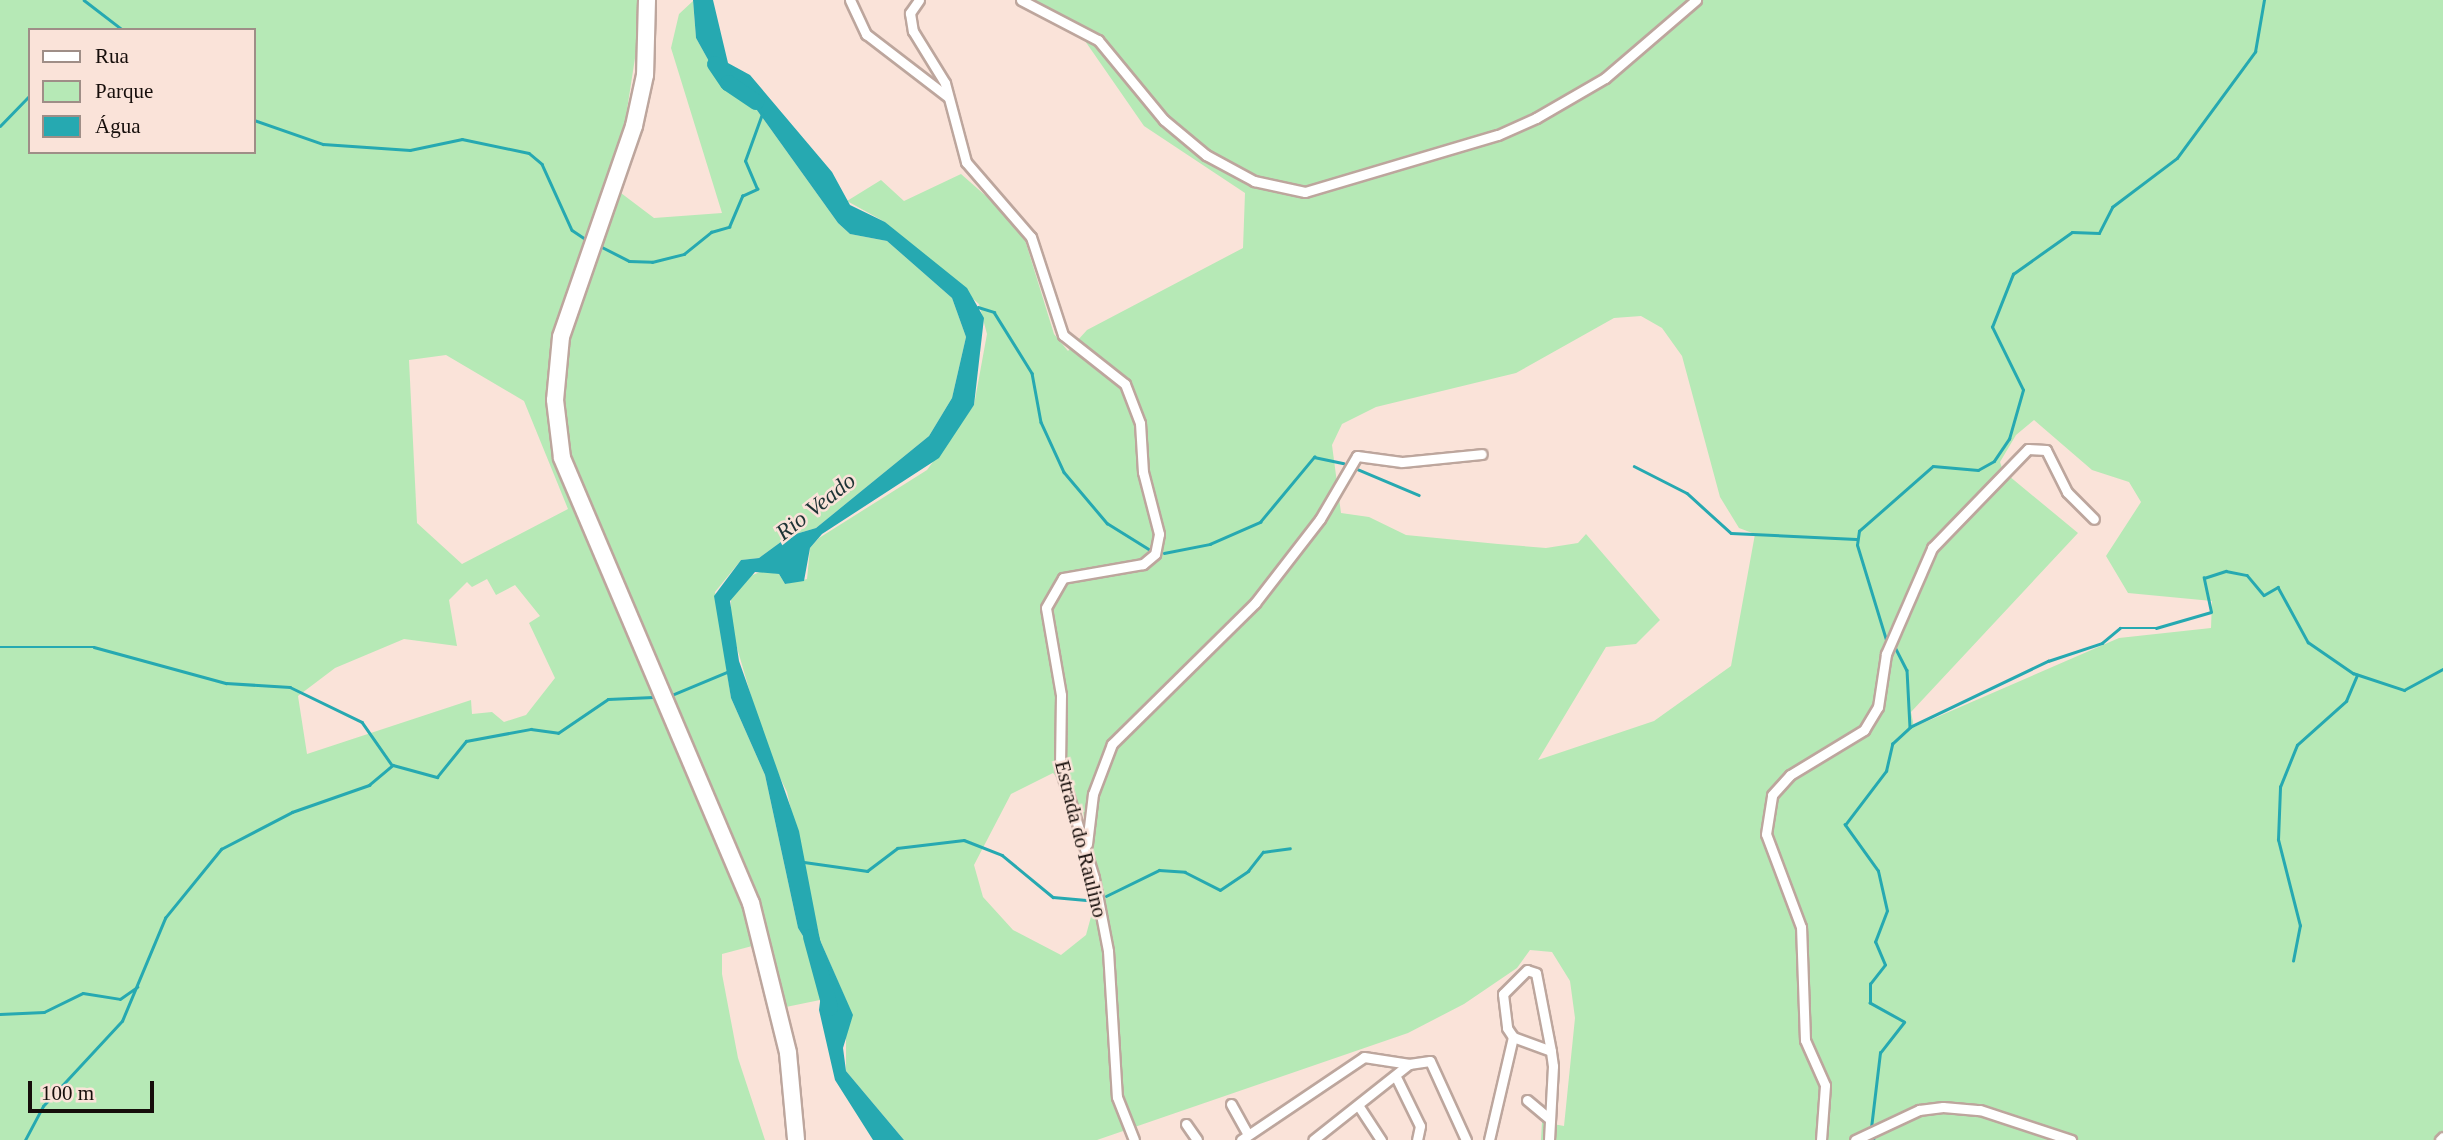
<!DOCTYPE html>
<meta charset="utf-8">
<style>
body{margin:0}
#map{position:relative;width:2443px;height:1140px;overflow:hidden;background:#fae3d9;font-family:Georgia,serif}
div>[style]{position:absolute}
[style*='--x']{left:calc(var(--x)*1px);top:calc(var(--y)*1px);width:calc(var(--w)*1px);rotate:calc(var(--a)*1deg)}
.green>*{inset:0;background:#b6e9b6}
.water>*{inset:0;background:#26a9b1}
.stream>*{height:2.5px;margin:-1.25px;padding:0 1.25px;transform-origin:1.25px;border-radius:1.25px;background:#26a9b1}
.river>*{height:16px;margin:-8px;padding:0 8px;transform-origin:8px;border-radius:8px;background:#26a9b1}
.roads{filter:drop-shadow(2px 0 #bda69d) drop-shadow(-2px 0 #bda69d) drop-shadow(0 2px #bda69d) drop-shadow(0 -2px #bda69d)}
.minor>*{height:9px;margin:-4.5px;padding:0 4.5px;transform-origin:4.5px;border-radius:4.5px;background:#fff}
.trunk>*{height:16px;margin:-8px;padding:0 8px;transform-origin:8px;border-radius:8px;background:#fff}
span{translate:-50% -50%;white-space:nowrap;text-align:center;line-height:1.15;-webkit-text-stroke:5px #fae3d9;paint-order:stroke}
.street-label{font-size:21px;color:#160e0b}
.water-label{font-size:23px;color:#1e3335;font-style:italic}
.legend{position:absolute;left:28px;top:28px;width:228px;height:126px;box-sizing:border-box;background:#fae3d9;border:2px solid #9f8e87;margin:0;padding:9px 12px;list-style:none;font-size:21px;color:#160e0b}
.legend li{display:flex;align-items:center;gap:14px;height:35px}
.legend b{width:35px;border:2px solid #9f8e87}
.scale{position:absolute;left:28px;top:1081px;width:126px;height:32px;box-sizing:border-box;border:4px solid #160e0b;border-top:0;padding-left:9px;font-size:21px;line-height:24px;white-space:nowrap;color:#160e0b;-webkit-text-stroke:5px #fae3d9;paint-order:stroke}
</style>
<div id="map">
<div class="green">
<i style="clip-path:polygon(evenodd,0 0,644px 0,624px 129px,556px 325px,550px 417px,574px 511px,710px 819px,756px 945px,722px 954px,722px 974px,738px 1058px,765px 1140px,0 1140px,0 0,30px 30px,254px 30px,254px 152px,30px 152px,30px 30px,0 0,446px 355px,524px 401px,568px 509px,462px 564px,417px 523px,409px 360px,446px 355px,0 0,487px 579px,496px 595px,515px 585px,540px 616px,529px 623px,555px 678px,526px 715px,504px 722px,492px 712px,472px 714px,471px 700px,307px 754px,298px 696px,335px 668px,404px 639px,457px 646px,449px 600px,467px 582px,472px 587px,487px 579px)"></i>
<i style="clip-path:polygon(evenodd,1016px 0,2443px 0,2443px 1140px,1541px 1140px,1542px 1122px,1564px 1126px,1575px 1018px,1570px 981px,1552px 952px,1530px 950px,1517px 968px,1464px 1004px,1408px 1033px,1097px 1140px,904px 1140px,846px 1071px,846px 1000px,820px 940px,787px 792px,767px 751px,731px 627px,731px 595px,746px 578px,762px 571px,779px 574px,785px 584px,807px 579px,810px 548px,819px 538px,927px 470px,974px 405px,987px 334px,979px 304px,885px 222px,847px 201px,881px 180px,904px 201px,961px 174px,1021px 227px,1054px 334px,1068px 351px,1087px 330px,1243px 248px,1245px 193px,1144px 126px,1083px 38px,1016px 0,1641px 316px,1662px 328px,1682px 356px,1720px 497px,1739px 528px,1755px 534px,1731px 666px,1654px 721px,1538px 760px,1606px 647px,1636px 644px,1660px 620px,1586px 534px,1578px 543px,1546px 548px,1498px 544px,1406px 535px,1369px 517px,1341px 513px,1332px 445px,1342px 424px,1376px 407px,1516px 373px,1614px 318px,1641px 316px,1016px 0,2034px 420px,2092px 470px,2129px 482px,2141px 502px,2106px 556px,2128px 593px,2212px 601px,2211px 628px,2119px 638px,1914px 727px,1911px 712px,2078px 533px,2003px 471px,2000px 462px,2016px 435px,2034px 420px,1016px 0,1053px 773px,1083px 811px,1095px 902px,1086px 935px,1061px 955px,1013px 930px,983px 897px,974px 865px,1011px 794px,1053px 773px)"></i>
<i style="clip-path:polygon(693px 1px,696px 38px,716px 74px,749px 99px,838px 223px,850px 234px,887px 241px,952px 298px,966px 337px,952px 398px,929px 436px,816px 528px,789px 536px,759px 558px,741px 560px,715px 592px,731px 698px,765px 775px,798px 928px,824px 970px,820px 1000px,781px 1008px,773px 973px,575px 481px,562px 426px,561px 362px,617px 190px,654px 218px,722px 213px,671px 48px,679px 14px)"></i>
</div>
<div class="water">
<i style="clip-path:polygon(693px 0,713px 0,728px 63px,750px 75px,832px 172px,850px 205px,885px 222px,967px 288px,984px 318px,974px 405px,939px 458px,822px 534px,810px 548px,804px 581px,785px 584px,779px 574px,755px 572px,730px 601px,739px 661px,799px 831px,820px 940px,853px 1015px,843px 1048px,846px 1071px,904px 1140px,873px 1140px,835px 1080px,819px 1010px,824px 970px,798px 928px,765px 775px,731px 698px,714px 596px,741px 560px,759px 558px,789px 536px,816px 528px,929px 436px,952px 398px,966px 337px,952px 298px,887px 241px,850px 234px,838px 223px,749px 99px,716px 74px,696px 38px)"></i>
</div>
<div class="stream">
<i style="--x:84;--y:0;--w:49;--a:37.6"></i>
<i style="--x:254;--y:120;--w:73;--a:19.2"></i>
<i style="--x:323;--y:144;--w:87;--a:3.9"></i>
<i style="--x:410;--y:150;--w:53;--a:-11.9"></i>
<i style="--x:462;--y:139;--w:68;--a:11.8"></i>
<i style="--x:529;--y:153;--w:17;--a:40"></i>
<i style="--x:542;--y:164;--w:72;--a:65.6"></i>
<i style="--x:572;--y:230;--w:18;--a:34"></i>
<i style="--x:0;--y:126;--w:43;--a:-45.9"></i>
<i style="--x:602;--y:247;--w:30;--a:27"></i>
<i style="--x:629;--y:261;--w:23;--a:2"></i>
<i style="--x:652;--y:262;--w:33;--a:-14"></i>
<i style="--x:684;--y:254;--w:35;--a:-39"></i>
<i style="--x:711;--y:232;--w:19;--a:-16"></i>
<i style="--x:729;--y:227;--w:34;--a:-67"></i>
<i style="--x:742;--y:196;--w:17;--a:-25"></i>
<i style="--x:757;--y:189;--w:30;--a:-113"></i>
<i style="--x:745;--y:161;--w:50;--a:-70.1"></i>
<i style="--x:978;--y:307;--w:17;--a:17"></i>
<i style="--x:994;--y:312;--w:72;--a:58.1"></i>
<i style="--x:1032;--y:373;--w:50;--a:79.6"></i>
<i style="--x:1041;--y:422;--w:55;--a:65.3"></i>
<i style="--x:1064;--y:472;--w:67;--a:49.9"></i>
<i style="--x:1107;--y:523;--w:53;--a:31.9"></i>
<i style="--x:1634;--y:466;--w:59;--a:27"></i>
<i style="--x:1687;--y:493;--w:59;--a:42.3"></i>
<i style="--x:1731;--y:533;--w:125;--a:2.7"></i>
<i style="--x:1357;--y:469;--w:67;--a:22.8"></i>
<i style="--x:1164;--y:553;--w:47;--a:-11.1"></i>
<i style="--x:1210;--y:544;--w:55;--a:-23.7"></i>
<i style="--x:1260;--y:522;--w:85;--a:-50.3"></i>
<i style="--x:1314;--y:457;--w:30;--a:12"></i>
<i style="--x:1886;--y:640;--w:99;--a:-107"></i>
<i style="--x:1857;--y:545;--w:14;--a:-82"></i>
<i style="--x:1859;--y:531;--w:98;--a:-41.3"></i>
<i style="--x:1933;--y:466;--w:45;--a:5.1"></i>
<i style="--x:1978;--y:470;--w:18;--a:-29"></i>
<i style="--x:1994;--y:461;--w:27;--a:-56"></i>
<i style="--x:2009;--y:439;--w:51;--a:-74.1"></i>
<i style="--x:2023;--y:390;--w:70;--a:-116.2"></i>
<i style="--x:1992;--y:327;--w:57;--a:-68.4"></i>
<i style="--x:2013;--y:274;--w:72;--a:-35.4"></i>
<i style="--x:2072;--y:232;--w:27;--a:2"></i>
<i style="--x:2099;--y:233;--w:29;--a:-63"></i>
<i style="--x:2112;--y:207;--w:81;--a:-37"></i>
<i style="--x:2177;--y:158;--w:132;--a:-53.7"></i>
<i style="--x:2255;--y:52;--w:53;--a:-80.2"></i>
<i style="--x:1894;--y:645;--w:28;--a:63"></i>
<i style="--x:1907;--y:670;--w:57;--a:87"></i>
<i style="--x:0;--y:647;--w:94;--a:0"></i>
<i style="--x:94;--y:647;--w:137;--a:15.3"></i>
<i style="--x:226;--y:683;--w:64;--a:3.6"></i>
<i style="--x:290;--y:687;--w:80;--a:25.9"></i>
<i style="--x:362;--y:722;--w:52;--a:55.1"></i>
<i style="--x:672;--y:695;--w:60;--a:-22.7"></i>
<i style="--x:804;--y:862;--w:64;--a:8.1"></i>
<i style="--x:867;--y:871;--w:38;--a:-37"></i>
<i style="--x:897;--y:848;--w:67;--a:-6.8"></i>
<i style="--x:964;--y:840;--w:41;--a:21.5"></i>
<i style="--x:1002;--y:855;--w:66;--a:39.5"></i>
<i style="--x:1053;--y:897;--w:33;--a:5"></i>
<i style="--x:1106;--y:896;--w:59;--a:-26.1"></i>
<i style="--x:1159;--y:870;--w:26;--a:4"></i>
<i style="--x:1185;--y:872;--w:39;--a:27"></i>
<i style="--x:1220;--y:890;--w:34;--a:-34"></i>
<i style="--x:1248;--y:871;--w:24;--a:-52"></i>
<i style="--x:1263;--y:852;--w:27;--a:-8"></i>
<i style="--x:2293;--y:961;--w:36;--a:-79"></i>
<i style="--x:2300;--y:926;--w:89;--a:-104.3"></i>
<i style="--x:2278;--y:840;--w:53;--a:-87.8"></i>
<i style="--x:2280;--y:787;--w:45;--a:-68"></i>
<i style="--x:2297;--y:745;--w:66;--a:-41.9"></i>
<i style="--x:2346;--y:701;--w:28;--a:-67"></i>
<i style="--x:0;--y:1014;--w:44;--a:-2.6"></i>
<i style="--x:44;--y:1012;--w:43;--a:-26"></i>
<i style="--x:83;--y:993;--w:37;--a:9"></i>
<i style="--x:120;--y:999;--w:21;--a:-35"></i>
<i style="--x:1871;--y:1128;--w:76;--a:-83.2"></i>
<i style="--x:1880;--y:1053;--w:39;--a:-52"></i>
<i style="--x:1904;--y:1022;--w:39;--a:-151"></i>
<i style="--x:1870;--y:1003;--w:19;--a:-90"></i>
<i style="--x:1870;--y:984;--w:24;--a:-52"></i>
<i style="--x:1885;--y:965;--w:25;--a:-113"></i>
<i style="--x:1875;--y:942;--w:33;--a:-69"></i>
<i style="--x:1887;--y:911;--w:41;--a:-102.7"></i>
<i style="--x:1878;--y:871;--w:57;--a:-125.7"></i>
<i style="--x:1845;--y:825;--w:68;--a:-52.8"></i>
<i style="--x:1886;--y:771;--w:28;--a:-77"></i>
<i style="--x:1892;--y:744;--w:25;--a:-43"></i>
<i style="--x:1910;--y:727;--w:153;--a:-25.6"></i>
<i style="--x:2048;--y:661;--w:57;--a:-18.4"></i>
<i style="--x:2102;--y:643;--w:23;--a:-40"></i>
<i style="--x:2120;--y:628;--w:36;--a:0"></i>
<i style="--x:2156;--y:628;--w:57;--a:-16.2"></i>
<i style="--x:2211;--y:612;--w:35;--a:-102"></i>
<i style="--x:2204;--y:578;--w:23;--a:-18"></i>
<i style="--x:2226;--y:571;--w:21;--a:11"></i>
<i style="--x:2247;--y:575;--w:26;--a:50"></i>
<i style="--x:2264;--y:595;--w:16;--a:-30"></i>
<i style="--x:2278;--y:587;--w:63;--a:61.4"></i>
<i style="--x:2308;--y:642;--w:55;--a:34.6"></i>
<i style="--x:2353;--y:673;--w:54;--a:18.4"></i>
<i style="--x:2404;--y:690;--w:44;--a:-28.3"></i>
<i style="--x:1873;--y:1138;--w:2;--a:63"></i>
<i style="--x:25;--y:1140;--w:38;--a:-62"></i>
<i style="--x:43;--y:1106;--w:116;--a:-47.1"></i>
<i style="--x:122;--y:1021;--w:112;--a:-67.3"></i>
<i style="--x:165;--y:918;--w:89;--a:-50.9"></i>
<i style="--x:221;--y:849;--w:80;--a:-27.5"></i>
<i style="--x:292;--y:812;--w:82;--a:-19.3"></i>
<i style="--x:369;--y:785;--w:31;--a:-40"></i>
<i style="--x:393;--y:765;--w:46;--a:15.3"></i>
<i style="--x:437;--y:777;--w:46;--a:-51.1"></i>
<i style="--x:466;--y:741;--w:66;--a:-10.5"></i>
<i style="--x:531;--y:729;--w:27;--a:8"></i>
<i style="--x:558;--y:733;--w:60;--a:-34.2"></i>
<i style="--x:608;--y:699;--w:45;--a:-2.5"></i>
</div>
<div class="river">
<i style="--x:715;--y:64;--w:23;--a:56"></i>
<i style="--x:728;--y:83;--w:34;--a:34"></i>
<i style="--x:811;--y:937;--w:73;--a:74.8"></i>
</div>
<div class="roads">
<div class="minor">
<i style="--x:850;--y:0;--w:38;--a:65"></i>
<i style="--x:866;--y:34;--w:103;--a:37.5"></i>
<i style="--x:919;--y:0;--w:16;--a:125"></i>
<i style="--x:910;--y:13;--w:18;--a:81"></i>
<i style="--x:913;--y:31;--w:61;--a:58.4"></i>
<i style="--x:945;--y:83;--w:82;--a:75.1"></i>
<i style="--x:966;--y:162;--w:99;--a:49.1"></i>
<i style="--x:1031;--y:237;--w:103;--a:71.9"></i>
<i style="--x:1063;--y:335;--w:79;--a:38.3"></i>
<i style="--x:1125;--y:384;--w:42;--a:69"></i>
<i style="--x:1140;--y:423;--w:49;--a:86.5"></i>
<i style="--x:1143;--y:472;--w:64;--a:75.5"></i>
<i style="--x:1159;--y:534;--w:20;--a:101"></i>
<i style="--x:1155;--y:554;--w:16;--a:140"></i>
<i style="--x:1143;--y:564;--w:81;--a:170.1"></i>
<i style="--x:1063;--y:578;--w:34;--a:120"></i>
<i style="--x:1046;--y:608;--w:88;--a:80.2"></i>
<i style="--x:1061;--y:695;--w:73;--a:90.8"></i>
<i style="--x:1060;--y:768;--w:115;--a:72.8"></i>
<i style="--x:1094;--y:878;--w:74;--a:79.1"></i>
<i style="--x:1108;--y:951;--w:146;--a:86.5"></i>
<i style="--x:1117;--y:1097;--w:46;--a:68.4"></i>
<i style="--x:1021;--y:0;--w:87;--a:27.5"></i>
<i style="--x:1098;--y:40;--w:104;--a:50.5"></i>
<i style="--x:1164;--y:120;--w:55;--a:39.8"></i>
<i style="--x:1206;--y:155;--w:55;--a:28.4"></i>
<i style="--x:1254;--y:181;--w:52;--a:12.2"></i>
<i style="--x:1305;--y:192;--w:201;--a:-16.5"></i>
<i style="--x:1498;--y:135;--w:42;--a:-24.1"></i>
<i style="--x:1536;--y:118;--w:80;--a:-30.1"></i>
<i style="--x:1605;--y:78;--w:120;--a:-40.6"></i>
<i style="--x:1087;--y:844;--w:50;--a:-83.2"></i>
<i style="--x:1093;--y:794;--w:53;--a:-69.2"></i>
<i style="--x:1112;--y:744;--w:201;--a:-44.6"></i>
<i style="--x:1255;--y:603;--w:106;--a:-52.3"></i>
<i style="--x:1320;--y:519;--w:73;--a:-59.6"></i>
<i style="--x:1357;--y:456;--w:45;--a:7.6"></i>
<i style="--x:1402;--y:462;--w:80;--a:-5.7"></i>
<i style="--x:1409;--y:1064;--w:21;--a:-8"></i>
<i style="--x:1430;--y:1061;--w:87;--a:65.5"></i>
<i style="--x:1397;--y:1079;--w:52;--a:63.9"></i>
<i style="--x:1420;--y:1126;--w:14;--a:102"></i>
<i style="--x:1527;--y:1100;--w:30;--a:40"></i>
<i style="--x:1231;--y:1104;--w:35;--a:61"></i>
<i style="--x:1358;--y:1105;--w:42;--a:56.7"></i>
<i style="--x:1186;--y:1124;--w:19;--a:55"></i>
<i style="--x:1241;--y:1140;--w:148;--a:-34"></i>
<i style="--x:1364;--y:1057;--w:46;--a:8.8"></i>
<i style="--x:1409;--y:1064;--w:122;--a:141.6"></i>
<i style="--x:1489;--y:1140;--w:106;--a:-76.9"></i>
<i style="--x:1549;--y:1140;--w:74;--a:-86.9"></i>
<i style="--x:1553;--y:1066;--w:15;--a:-98"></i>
<i style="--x:1551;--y:1051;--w:79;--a:-100.9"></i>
<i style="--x:1536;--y:973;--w:9;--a:-162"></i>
<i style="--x:1527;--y:970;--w:34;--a:135"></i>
<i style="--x:1503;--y:994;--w:34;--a:83"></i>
<i style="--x:1507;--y:1028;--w:11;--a:56"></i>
<i style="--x:1513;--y:1037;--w:40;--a:20.2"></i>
<i style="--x:1821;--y:1140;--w:55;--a:-85.8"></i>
<i style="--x:1825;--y:1085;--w:49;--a:-114"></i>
<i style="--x:1805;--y:1040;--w:113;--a:-92"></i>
<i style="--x:1801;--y:927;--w:99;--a:-110.6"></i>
<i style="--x:1766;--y:834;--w:39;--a:-81"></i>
<i style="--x:1772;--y:795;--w:27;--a:-48"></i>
<i style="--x:1790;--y:775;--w:87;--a:-31.3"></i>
<i style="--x:1864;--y:730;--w:27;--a:-59"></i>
<i style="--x:1878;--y:707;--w:54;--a:-81.4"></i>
<i style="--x:1886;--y:654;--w:116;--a:-66.5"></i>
<i style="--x:1932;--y:548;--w:138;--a:-45.9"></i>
<i style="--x:2028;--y:449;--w:18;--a:3"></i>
<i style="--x:2046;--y:450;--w:47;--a:63.4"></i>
<i style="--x:2067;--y:492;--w:38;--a:45"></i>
<i style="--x:1855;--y:1140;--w:71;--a:-25.1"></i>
<i style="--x:1919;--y:1110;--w:24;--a:-7"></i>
<i style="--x:1943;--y:1107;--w:37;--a:5"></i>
<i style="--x:1980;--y:1110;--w:96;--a:18.2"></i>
<i style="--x:2440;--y:1140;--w:4;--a:-45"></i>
</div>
<div class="trunk">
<i style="--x:647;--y:0;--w:75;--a:91.5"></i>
<i style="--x:645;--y:75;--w:52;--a:102.2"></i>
<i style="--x:634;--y:126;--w:223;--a:109.1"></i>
<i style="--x:561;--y:337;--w:63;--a:95.4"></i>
<i style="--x:555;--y:400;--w:58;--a:83.1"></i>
<i style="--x:562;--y:458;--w:483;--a:67"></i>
<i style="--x:751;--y:903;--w:154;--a:76.1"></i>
<i style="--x:788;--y:1053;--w:87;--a:84.7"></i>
</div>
</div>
<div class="street-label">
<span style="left:1081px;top:839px;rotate:76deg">Estrada do Raulino</span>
</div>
<div class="water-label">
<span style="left:816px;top:507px;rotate:-38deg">Rio Veado</span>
</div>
<ul class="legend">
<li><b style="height:9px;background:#fff"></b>Rua</li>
<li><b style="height:19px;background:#b6e9b6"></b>Parque</li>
<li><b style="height:19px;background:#26a9b1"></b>Água</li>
</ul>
<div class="scale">100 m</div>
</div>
